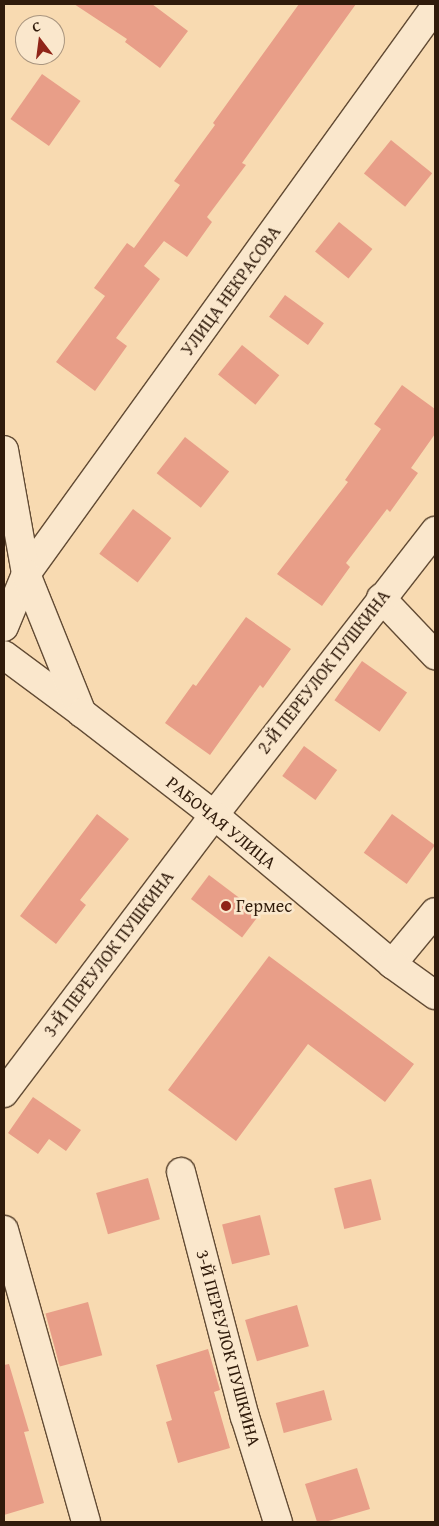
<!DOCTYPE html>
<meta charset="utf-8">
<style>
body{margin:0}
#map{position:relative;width:439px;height:1526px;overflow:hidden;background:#f8dab1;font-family:"Gentium Book Plus",serif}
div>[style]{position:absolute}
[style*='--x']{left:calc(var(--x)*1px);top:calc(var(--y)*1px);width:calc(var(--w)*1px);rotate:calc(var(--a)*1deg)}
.building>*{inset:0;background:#e89e88;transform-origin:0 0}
.roads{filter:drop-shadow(1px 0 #624b34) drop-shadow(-1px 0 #624b34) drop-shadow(0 1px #624b34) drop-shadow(0 -1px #624b34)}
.minor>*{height:28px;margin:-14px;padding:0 14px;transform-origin:14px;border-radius:14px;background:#fae7cc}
.tertiary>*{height:28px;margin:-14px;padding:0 14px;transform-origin:14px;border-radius:14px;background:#fae7cc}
.dots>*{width:14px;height:14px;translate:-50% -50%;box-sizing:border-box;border:2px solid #fae7cc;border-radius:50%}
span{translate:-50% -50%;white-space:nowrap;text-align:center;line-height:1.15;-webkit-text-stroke:5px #fae7cc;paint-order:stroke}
.street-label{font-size:18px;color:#301b0b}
.poi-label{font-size:18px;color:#301b0b}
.left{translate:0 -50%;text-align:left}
.frame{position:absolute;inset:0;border:5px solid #301b0b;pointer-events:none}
.north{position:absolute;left:15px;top:15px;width:50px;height:50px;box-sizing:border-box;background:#fae7cc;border:1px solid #a9957f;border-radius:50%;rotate:345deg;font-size:14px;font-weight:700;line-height:20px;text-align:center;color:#301b0b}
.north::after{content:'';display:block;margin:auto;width:18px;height:22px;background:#8f2418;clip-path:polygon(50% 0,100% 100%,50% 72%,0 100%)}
</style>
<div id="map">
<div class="building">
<i style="clip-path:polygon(74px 4px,152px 4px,188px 31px,160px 68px,125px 42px,127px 39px)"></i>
<i style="clip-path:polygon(299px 4px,356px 4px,242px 163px,246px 165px,207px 217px,212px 222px,187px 257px,164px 241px,144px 266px,160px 279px,116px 338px,127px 346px,95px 391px,56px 362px,105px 296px,94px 288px,127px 243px,134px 248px,180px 185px,174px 181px,215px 125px,213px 123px)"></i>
<i style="left:42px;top:74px;width:47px;height:55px;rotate:35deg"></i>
<i style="left:391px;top:140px;width:53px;height:43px;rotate:39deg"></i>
<i style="left:339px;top:222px;width:43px;height:38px;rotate:39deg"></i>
<i style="left:285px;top:295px;width:48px;height:27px;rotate:36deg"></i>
<i style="left:242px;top:345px;width:48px;height:38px;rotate:39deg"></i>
<i style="clip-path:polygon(402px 385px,435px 409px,435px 434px,411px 468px,418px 473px,390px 512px,387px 509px,346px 563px,350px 567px,322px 606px,277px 574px,348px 482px,345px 480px,381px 429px,374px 424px)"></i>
<i style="left:185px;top:437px;width:56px;height:46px;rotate:38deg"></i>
<i style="left:133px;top:509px;width:48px;height:56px;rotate:37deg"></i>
<i style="clip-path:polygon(246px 617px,291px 649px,263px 688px,260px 685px,210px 755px,165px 723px,193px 684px,196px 686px)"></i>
<i style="left:362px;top:661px;width:55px;height:48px;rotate:35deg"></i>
<i style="left:304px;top:746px;width:41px;height:37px;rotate:36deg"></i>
<i style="clip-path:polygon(97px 814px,129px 839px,80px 900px,86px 905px,56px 944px,20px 916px)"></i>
<i style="left:392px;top:814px;width:53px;height:48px;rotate:36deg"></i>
<i style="left:209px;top:875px;width:64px;height:30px;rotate:37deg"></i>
<i style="clip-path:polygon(269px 956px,414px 1064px,385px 1102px,308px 1044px,236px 1141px,168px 1090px)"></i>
<i style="clip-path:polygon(33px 1097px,81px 1130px,66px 1151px,49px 1139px,38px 1154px,8px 1133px)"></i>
<i style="left:148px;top:1178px;width:43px;height:54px;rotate:74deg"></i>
<i style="left:371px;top:1179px;width:42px;height:38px;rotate:76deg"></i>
<i style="left:260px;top:1215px;width:41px;height:39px;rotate:76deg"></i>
<i style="left:88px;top:1302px;width:55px;height:44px;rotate:75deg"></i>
<i style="left:297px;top:1305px;width:43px;height:54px;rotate:74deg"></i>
<i style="clip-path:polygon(208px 1349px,220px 1390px,214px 1392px,230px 1448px,178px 1463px,166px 1422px,172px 1420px,156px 1365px)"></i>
<i style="clip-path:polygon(9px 1364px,29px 1431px,24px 1432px,44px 1503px,4px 1515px,4px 1365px)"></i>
<i style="left:324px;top:1390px;width:31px;height:50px;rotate:75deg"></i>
<i style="clip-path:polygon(357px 1468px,370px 1509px,325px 1522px,317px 1522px,305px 1484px)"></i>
</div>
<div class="roads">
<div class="minor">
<i style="--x:381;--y:598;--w:79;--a:46.5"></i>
<i style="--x:4;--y:627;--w:57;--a:-67.5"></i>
<i style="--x:26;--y:574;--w:699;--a:-54.2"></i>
<i style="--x:4;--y:655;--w:97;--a:36.6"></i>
<i style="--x:392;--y:964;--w:67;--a:-50.4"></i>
<i style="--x:4;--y:1093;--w:348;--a:-52.9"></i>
<i style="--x:214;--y:815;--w:360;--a:-52.1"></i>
<i style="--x:181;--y:1172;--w:253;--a:75.4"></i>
<i style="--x:245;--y:1417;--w:110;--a:72.6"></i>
<i style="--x:4;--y:1230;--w:303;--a:74.3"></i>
</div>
<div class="tertiary">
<i style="--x:4;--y:450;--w:126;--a:79.9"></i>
<i style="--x:26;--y:574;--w:150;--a:68.1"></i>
<i style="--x:82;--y:713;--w:167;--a:37.7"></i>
<i style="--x:214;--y:815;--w:232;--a:39.9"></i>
<i style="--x:392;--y:964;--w:53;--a:35.8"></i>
</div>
</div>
<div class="dots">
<i style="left:226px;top:906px;background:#8f2418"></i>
</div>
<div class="street-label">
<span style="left:231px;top:291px;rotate:-54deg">УЛИЦА НЕКРАСОВА</span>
<span style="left:324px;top:672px;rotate:-52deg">2-Й ПЕРЕУЛОК ПУШКИНА</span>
<span style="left:221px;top:823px;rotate:39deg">РАБОЧАЯ УЛИЦА</span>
<span style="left:109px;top:954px;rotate:-53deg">3-Й ПЕРЕУЛОК ПУШКИНА</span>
<span style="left:228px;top:1348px;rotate:75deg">3-Й ПЕРЕУЛОК ПУШКИНА</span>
</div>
<div class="poi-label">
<span class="left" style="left:236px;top:906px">Гермес</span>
</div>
<div class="frame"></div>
<div class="north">С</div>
</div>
